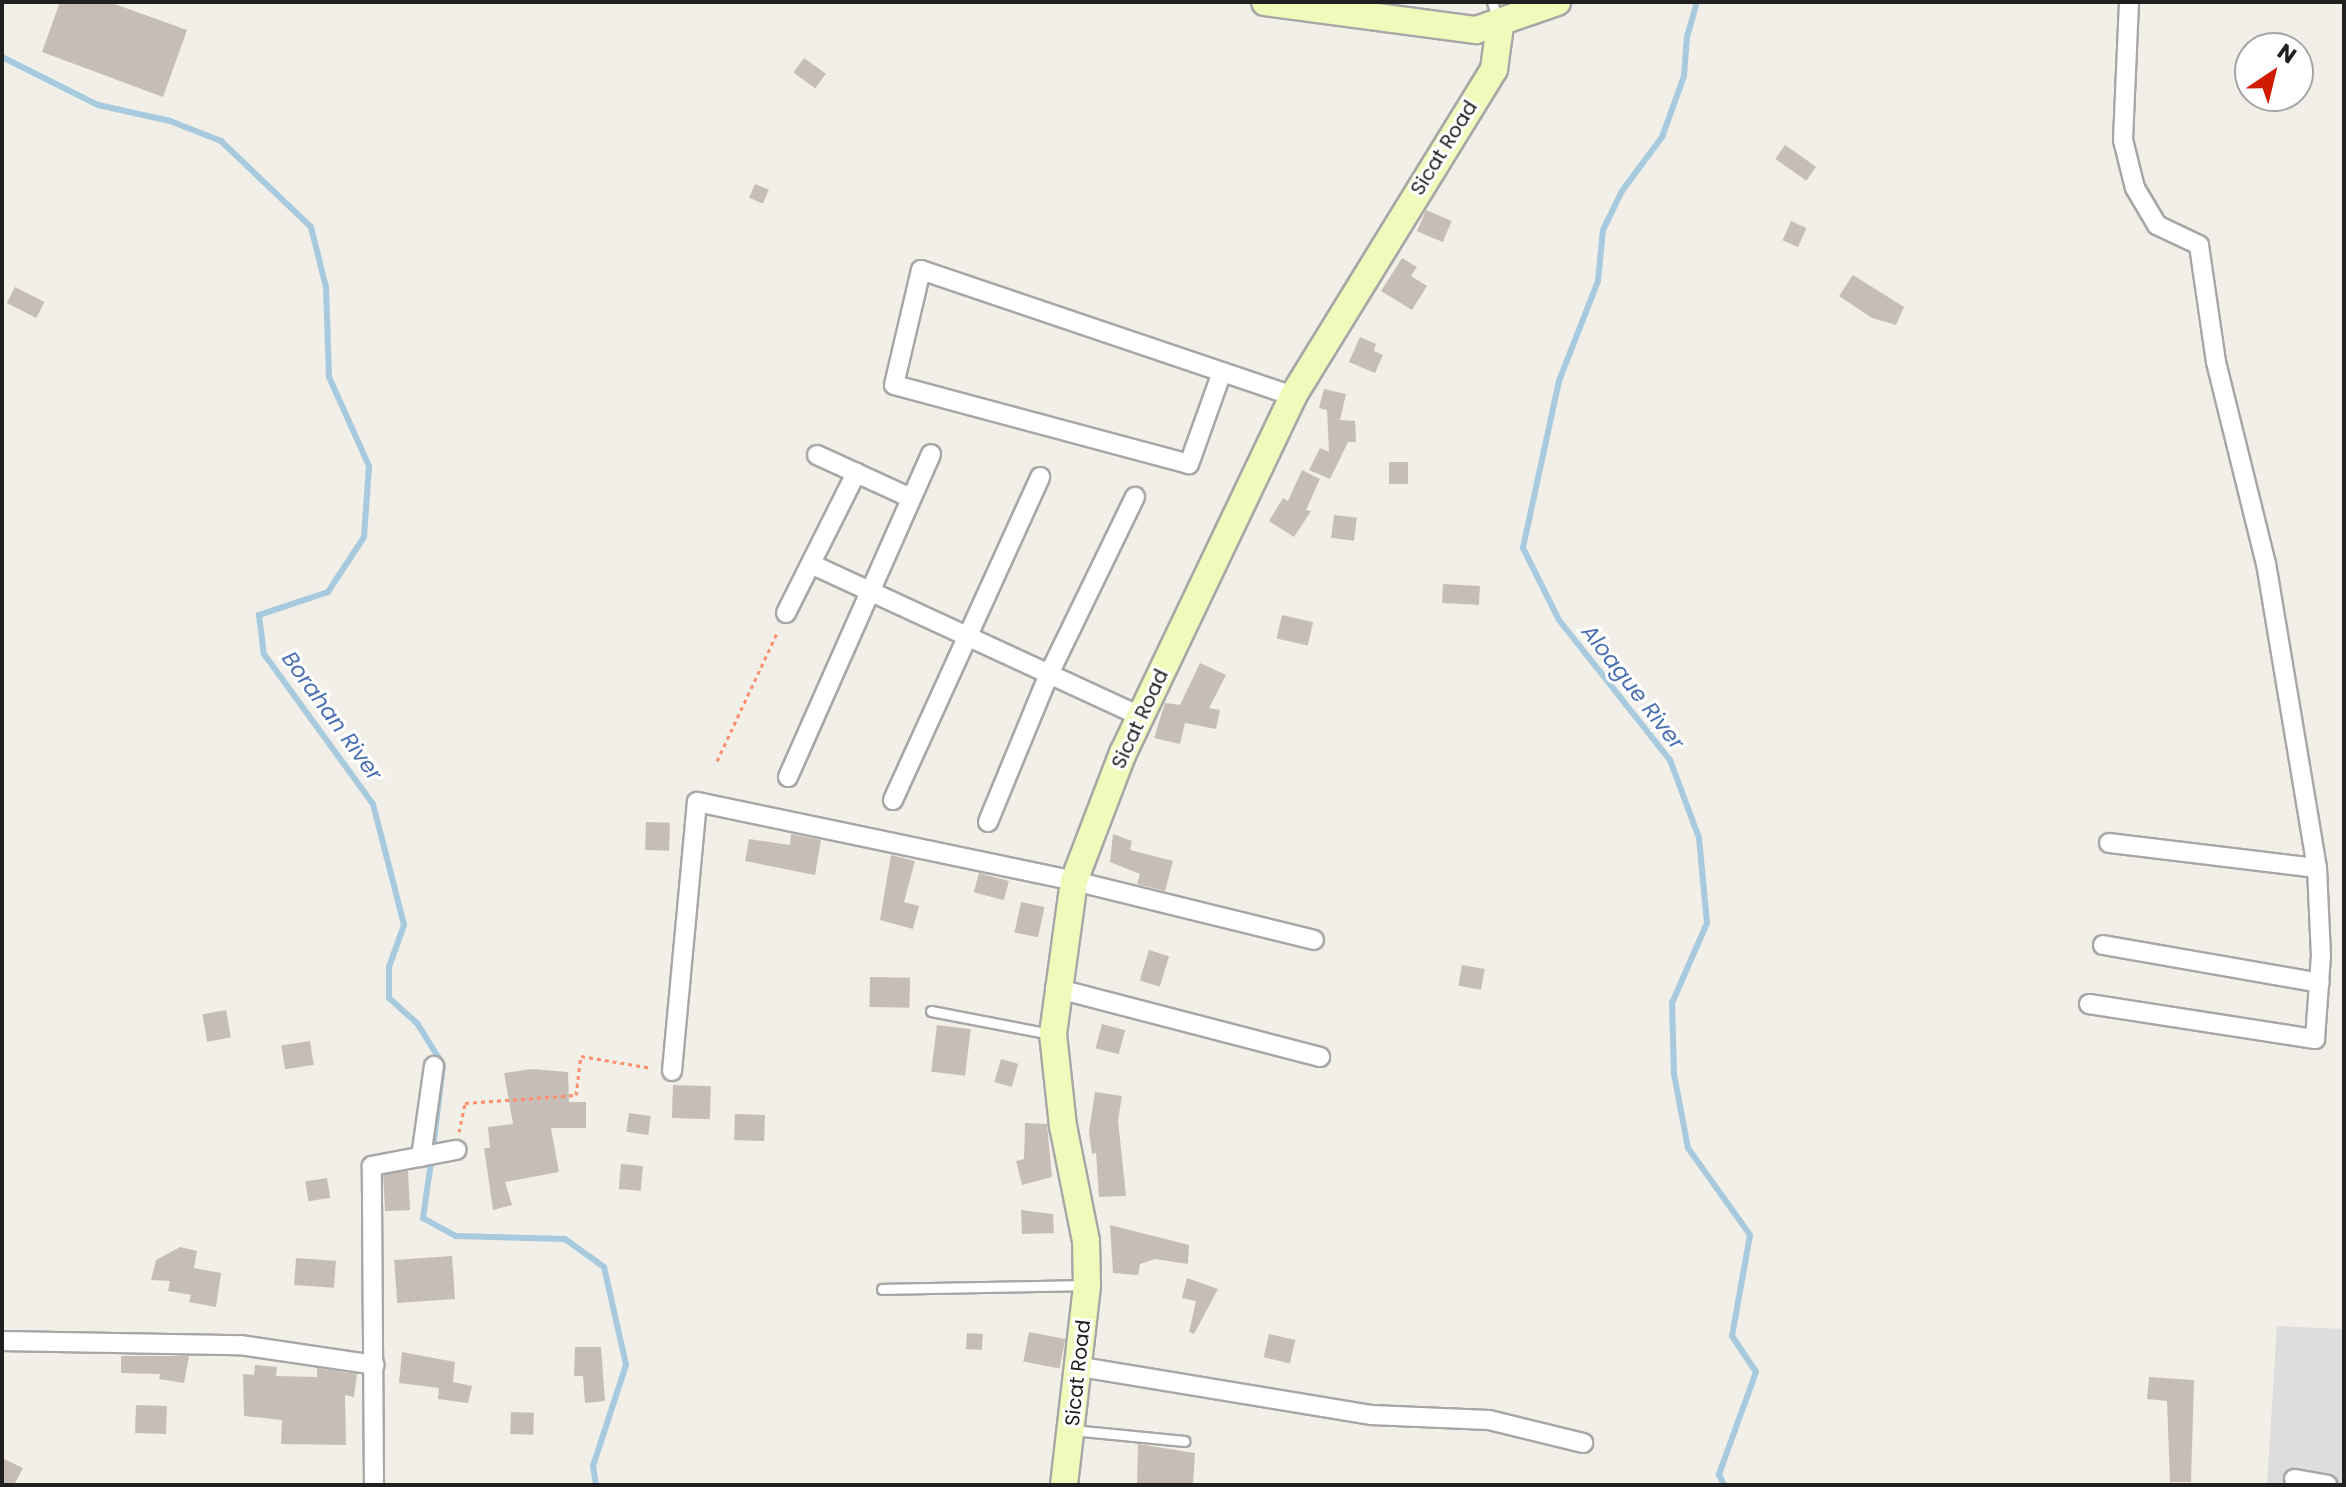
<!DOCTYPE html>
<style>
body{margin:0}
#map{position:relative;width:2346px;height:1487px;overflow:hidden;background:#f1efe7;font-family:Poppins,sans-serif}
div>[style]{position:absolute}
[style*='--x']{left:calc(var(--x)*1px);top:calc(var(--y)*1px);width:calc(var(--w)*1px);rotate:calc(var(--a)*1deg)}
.residential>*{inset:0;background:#dedddd}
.stream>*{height:6px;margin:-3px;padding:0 3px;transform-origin:3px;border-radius:3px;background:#a7cade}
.building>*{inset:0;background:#c6beb6;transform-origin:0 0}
.path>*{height:3px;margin-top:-1.5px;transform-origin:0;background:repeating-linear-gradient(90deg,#fb8f6e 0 4px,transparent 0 8px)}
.roads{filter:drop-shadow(2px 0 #a7a7a7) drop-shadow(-2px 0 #a7a7a7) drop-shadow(0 2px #a7a7a7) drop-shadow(0 -2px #a7a7a7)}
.lane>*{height:9px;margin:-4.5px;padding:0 4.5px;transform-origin:4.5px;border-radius:4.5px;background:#fff}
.street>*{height:18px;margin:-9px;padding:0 9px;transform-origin:9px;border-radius:9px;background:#fff}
.secondary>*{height:26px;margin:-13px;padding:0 13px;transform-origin:13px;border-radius:13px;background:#effabb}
span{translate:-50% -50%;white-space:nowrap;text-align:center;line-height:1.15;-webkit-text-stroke:6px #fff;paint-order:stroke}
.street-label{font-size:20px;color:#202020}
.water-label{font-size:22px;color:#4b70b1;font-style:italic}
.frame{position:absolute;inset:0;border:4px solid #202020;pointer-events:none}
.north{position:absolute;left:2234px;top:32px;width:80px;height:80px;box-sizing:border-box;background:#fff;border:2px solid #a6a6a6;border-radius:50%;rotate:35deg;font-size:22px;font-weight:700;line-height:32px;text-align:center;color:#202020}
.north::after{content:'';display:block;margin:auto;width:28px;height:36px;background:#d01c00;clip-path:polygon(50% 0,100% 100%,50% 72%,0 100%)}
</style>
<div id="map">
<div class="residential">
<i style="clip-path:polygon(2277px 1326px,2344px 1329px,2344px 1485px,2267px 1485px)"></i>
</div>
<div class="stream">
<i style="--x:1697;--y:2;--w:35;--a:106"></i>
<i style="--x:1687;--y:36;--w:40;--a:94.3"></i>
<i style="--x:1684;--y:76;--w:65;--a:109.8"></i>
<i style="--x:1662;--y:137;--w:67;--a:126.5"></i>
<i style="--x:1622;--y:191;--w:43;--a:116"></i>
<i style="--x:1603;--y:230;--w:51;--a:95.6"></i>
<i style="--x:1598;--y:281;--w:107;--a:111.3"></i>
<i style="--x:1559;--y:381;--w:171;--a:102.2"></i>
<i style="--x:1523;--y:548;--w:80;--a:63.4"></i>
<i style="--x:1559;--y:620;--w:179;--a:51.6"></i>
<i style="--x:1670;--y:760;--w:83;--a:69.6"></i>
<i style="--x:1699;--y:838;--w:85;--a:84.6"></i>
<i style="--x:1707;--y:923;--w:87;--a:113.6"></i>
<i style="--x:1672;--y:1003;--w:71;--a:88.4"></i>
<i style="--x:1674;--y:1074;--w:75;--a:79.3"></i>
<i style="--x:1688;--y:1148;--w:107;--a:54.5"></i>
<i style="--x:1750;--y:1235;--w:103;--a:100.1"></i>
<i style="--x:1732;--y:1336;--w:43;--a:56.3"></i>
<i style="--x:1756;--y:1372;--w:109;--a:109.9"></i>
<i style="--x:1719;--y:1474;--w:12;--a:66"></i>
<i style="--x:2;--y:57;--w:107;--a:26.6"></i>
<i style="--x:98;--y:105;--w:74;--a:12.5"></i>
<i style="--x:170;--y:121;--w:55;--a:21.4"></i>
<i style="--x:221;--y:141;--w:124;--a:43.7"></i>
<i style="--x:311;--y:227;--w:62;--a:76"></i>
<i style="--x:326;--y:287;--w:90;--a:88.1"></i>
<i style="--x:329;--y:377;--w:98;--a:65.8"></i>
<i style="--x:369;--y:466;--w:71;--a:94"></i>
<i style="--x:364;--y:537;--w:66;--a:123.2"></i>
<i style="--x:328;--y:592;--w:73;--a:161.6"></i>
<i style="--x:259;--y:615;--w:39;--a:83"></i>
<i style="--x:264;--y:654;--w:185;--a:54"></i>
<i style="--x:373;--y:804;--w:125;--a:75.6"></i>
<i style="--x:404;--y:925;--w:45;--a:109.7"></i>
<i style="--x:389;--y:967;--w:31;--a:90"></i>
<i style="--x:389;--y:998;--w:38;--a:42"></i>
<i style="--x:417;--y:1023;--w:49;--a:58.2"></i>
<i style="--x:443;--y:1065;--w:85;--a:96.8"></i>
<i style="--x:431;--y:1162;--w:57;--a:98.1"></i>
<i style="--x:423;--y:1218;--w:38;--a:29"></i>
<i style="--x:456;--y:1236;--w:109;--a:1.6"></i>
<i style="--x:565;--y:1239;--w:48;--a:35.7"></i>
<i style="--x:604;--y:1267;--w:100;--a:77.3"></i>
<i style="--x:626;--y:1365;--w:106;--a:108.1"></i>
<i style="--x:593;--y:1466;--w:19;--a:81"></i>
</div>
<div class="building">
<i style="clip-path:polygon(60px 2px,109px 2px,187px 30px,163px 97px,42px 52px)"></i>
<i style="left:804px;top:58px;width:27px;height:18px;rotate:36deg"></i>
<i style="left:1785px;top:145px;width:38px;height:17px;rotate:35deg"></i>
<i style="left:755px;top:184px;width:15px;height:15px;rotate:23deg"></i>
<i style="left:1426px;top:210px;width:28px;height:23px;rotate:23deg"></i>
<i style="left:1791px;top:221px;width:17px;height:21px;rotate:24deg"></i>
<i style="clip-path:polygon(1402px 258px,1417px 267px,1411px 276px,1427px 286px,1412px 310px,1381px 291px)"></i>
<i style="clip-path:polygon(1853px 275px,1904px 307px,1896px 325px,1872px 318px,1839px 296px)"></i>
<i style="left:15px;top:287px;width:33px;height:18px;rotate:27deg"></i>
<i style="clip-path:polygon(1360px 337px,1376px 344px,1374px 351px,1383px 355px,1375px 373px,1349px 362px)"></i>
<i style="clip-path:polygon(1324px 389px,1346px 394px,1340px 420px,1355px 421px,1356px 442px,1348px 442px,1330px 479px,1309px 470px,1320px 448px,1329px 452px,1327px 410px,1319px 408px)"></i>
<i style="left:1389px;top:462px;width:19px;height:22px"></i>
<i style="clip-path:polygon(1302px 470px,1320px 479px,1306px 510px,1311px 511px,1294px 537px,1269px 521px,1283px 498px,1288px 501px)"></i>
<i style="left:1334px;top:515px;width:23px;height:23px;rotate:7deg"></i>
<i style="left:1443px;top:584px;width:37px;height:19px;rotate:3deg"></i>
<i style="left:1282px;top:615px;width:32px;height:24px;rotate:13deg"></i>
<i style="clip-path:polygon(1200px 663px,1226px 675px,1209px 708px,1220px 710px,1216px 729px,1185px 723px,1180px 744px,1154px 738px,1165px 703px,1180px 705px)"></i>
<i style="left:646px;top:822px;width:24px;height:28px;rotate:2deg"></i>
<i style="clip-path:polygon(791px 834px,821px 840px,815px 875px,745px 861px,749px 839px,790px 845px)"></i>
<i style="clip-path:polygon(1113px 834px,1132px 841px,1130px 850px,1173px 861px,1165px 891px,1137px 884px,1140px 874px,1110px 862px)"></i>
<i style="clip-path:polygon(891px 855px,915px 861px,904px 902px,919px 906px,913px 929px,880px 920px)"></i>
<i style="left:979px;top:873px;width:31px;height:20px;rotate:15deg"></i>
<i style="left:1021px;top:902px;width:24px;height:31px;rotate:12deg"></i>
<i style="left:1149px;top:950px;width:21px;height:32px;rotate:17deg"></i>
<i style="left:1462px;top:965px;width:23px;height:21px;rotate:10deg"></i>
<i style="left:870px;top:977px;width:40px;height:30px;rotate:1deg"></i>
<i style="left:226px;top:1010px;width:28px;height:24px;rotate:80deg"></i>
<i style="left:1102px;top:1024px;width:24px;height:25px;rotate:15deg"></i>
<i style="left:937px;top:1025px;width:34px;height:47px;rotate:7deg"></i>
<i style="left:310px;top:1041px;width:24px;height:29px;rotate:81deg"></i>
<i style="left:1001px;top:1059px;width:18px;height:24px;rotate:16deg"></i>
<i style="clip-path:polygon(532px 1069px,568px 1072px,569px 1102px,586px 1102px,586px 1128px,551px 1128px,559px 1172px,505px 1182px,512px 1205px,493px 1210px,484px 1148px,490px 1148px,488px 1127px,513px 1124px,504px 1073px)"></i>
<i style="left:673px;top:1085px;width:38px;height:33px;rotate:2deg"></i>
<i style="clip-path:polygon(1095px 1092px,1122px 1096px,1118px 1120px,1126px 1196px,1099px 1197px,1096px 1153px,1092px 1154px,1089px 1131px)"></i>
<i style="left:629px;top:1113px;width:22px;height:19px;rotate:8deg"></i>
<i style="left:735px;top:1114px;width:30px;height:26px;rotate:2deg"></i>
<i style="clip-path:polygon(1025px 1123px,1047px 1124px,1052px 1177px,1022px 1185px,1016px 1161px,1024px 1159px)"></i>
<i style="left:621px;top:1164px;width:22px;height:25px;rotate:5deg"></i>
<i style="left:408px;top:1171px;width:39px;height:25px;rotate:87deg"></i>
<i style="left:327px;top:1178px;width:20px;height:22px;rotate:81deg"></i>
<i style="clip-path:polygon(1021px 1210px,1053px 1214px,1054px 1233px,1022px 1234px)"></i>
<i style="clip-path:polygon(1110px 1225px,1189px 1245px,1188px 1264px,1155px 1259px,1140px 1264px,1138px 1275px,1113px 1273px)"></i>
<i style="clip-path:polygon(180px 1247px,197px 1251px,194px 1268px,221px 1273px,216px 1307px,189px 1302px,191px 1295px,168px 1291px,170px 1281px,151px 1280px,156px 1260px)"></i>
<i style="left:452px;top:1256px;width:43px;height:58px;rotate:86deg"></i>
<i style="left:296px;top:1258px;width:40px;height:27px;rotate:4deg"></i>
<i style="clip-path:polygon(1187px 1278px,1218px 1289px,1194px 1334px,1189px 1332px,1196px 1301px,1182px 1298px)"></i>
<i style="left:1029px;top:1332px;width:37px;height:30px;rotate:11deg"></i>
<i style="left:967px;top:1333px;width:16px;height:16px;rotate:4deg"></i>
<i style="left:1269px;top:1334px;width:27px;height:24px;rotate:13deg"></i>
<i style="clip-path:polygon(575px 1347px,601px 1347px,605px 1401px,585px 1403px,583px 1376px,574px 1376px)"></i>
<i style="clip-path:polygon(402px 1352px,455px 1362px,453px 1382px,472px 1386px,468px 1403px,438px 1399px,439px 1388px,399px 1383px)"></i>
<i style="clip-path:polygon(121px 1356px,189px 1356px,184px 1383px,159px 1379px,160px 1374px,121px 1373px)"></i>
<i style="clip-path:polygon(255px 1365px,277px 1367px,276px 1376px,317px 1377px,317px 1368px,357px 1374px,354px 1397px,345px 1395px,346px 1445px,281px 1444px,282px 1420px,244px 1416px,243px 1374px,254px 1375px)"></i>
<i style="clip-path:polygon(2149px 1377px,2194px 1380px,2191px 1482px,2170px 1482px,2167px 1401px,2147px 1399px)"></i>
<i style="left:136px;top:1405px;width:31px;height:28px;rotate:2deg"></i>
<i style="left:511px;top:1412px;width:23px;height:22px;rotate:2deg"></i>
<i style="clip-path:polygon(1138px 1444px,1195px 1453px,1193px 1485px,1137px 1485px)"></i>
<i style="clip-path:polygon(2px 1458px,23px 1468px,14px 1485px,2px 1485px)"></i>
</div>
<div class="path">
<i style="--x:717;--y:761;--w:144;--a:-64.9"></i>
<i style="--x:459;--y:1132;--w:30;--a:-78"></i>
<i style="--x:465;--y:1103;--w:111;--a:-4.1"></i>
<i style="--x:576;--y:1095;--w:39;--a:-83"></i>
<i style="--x:581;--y:1056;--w:72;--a:9.6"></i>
</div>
<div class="roads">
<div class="lane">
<i style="--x:1492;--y:2;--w:18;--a:71"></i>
<i style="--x:931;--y:1011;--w:121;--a:10.9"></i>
<i style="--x:882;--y:1289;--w:204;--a:-1.1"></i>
<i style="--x:1072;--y:1430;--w:113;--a:5.6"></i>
</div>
<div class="street">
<i style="--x:1222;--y:372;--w:98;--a:109.7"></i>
<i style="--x:1189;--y:464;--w:305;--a:-165"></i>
<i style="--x:894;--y:385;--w:118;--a:-76.8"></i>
<i style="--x:921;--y:270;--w:393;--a:18.7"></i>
<i style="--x:817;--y:455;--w:103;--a:24.6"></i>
<i style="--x:811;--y:564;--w:362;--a:24.8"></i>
<i style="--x:786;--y:613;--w:157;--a:-63.4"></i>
<i style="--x:788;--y:777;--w:353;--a:-66.1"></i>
<i style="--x:893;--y:800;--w:355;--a:-65.5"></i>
<i style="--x:988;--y:822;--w:160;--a:-67.6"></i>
<i style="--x:1049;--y:674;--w:197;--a:-64.1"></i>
<i style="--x:2109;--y:843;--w:209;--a:6.9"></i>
<i style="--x:2103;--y:945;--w:220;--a:9.9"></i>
<i style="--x:1055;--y:988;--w:274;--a:14.6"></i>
<i style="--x:2089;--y:1004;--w:229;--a:8.8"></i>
<i style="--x:2315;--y:1039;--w:83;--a:-85.9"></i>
<i style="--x:2321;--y:956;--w:88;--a:-92.6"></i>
<i style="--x:2317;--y:868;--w:308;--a:-99.5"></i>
<i style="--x:2266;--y:564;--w:208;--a:-103.9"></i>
<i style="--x:2216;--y:362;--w:118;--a:-98.3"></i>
<i style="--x:2199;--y:245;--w:47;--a:-154.5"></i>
<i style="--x:2157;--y:225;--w:43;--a:-120.7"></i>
<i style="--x:2135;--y:188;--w:49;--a:-104"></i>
<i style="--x:2123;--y:140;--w:138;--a:-87.5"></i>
<i style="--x:672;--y:1071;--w:270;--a:-84.7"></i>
<i style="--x:697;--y:802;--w:385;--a:11.8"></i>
<i style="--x:1074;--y:881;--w:247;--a:13.8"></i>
<i style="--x:421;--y:1157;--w:92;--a:-81.9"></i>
<i style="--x:2;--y:1341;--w:238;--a:1"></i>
<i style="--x:240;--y:1345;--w:136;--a:8.4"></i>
<i style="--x:1081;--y:1367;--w:295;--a:9.4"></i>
<i style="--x:1372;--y:1415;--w:117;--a:2.4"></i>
<i style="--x:1489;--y:1420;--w:97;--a:13.7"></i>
<i style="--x:2294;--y:1479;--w:34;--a:10"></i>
<i style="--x:374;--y:1485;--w:319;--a:-90.4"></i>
<i style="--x:372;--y:1166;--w:86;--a:-10.8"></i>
</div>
<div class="secondary">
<i style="--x:1265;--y:2;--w:213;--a:7.6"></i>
<i style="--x:1476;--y:30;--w:86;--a:-19.1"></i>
<i style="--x:1064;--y:1485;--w:201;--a:-83.4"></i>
<i style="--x:1087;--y:1285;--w:44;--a:-91.3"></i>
<i style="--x:1086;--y:1241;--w:117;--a:-101.3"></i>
<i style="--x:1063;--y:1126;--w:93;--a:-96.2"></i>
<i style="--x:1053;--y:1034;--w:154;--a:-82.2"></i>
<i style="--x:1074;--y:881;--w:137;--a:-69.1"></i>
<i style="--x:1123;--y:753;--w:395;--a:-64.5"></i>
<i style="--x:1293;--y:396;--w:384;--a:-58.4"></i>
<i style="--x:1494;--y:69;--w:43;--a:-82.1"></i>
</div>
</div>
<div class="street-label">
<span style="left:1444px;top:148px;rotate:-58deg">Sicat Road</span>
<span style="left:1140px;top:719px;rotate:-65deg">Sicat Road</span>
<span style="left:1078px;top:1373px;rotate:-84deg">Sicat Road</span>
</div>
<div class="water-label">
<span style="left:1633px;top:687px;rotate:52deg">Aloague River</span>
<span style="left:332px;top:716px;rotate:54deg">Borahan River</span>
</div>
<div class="frame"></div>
<div class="north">N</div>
</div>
